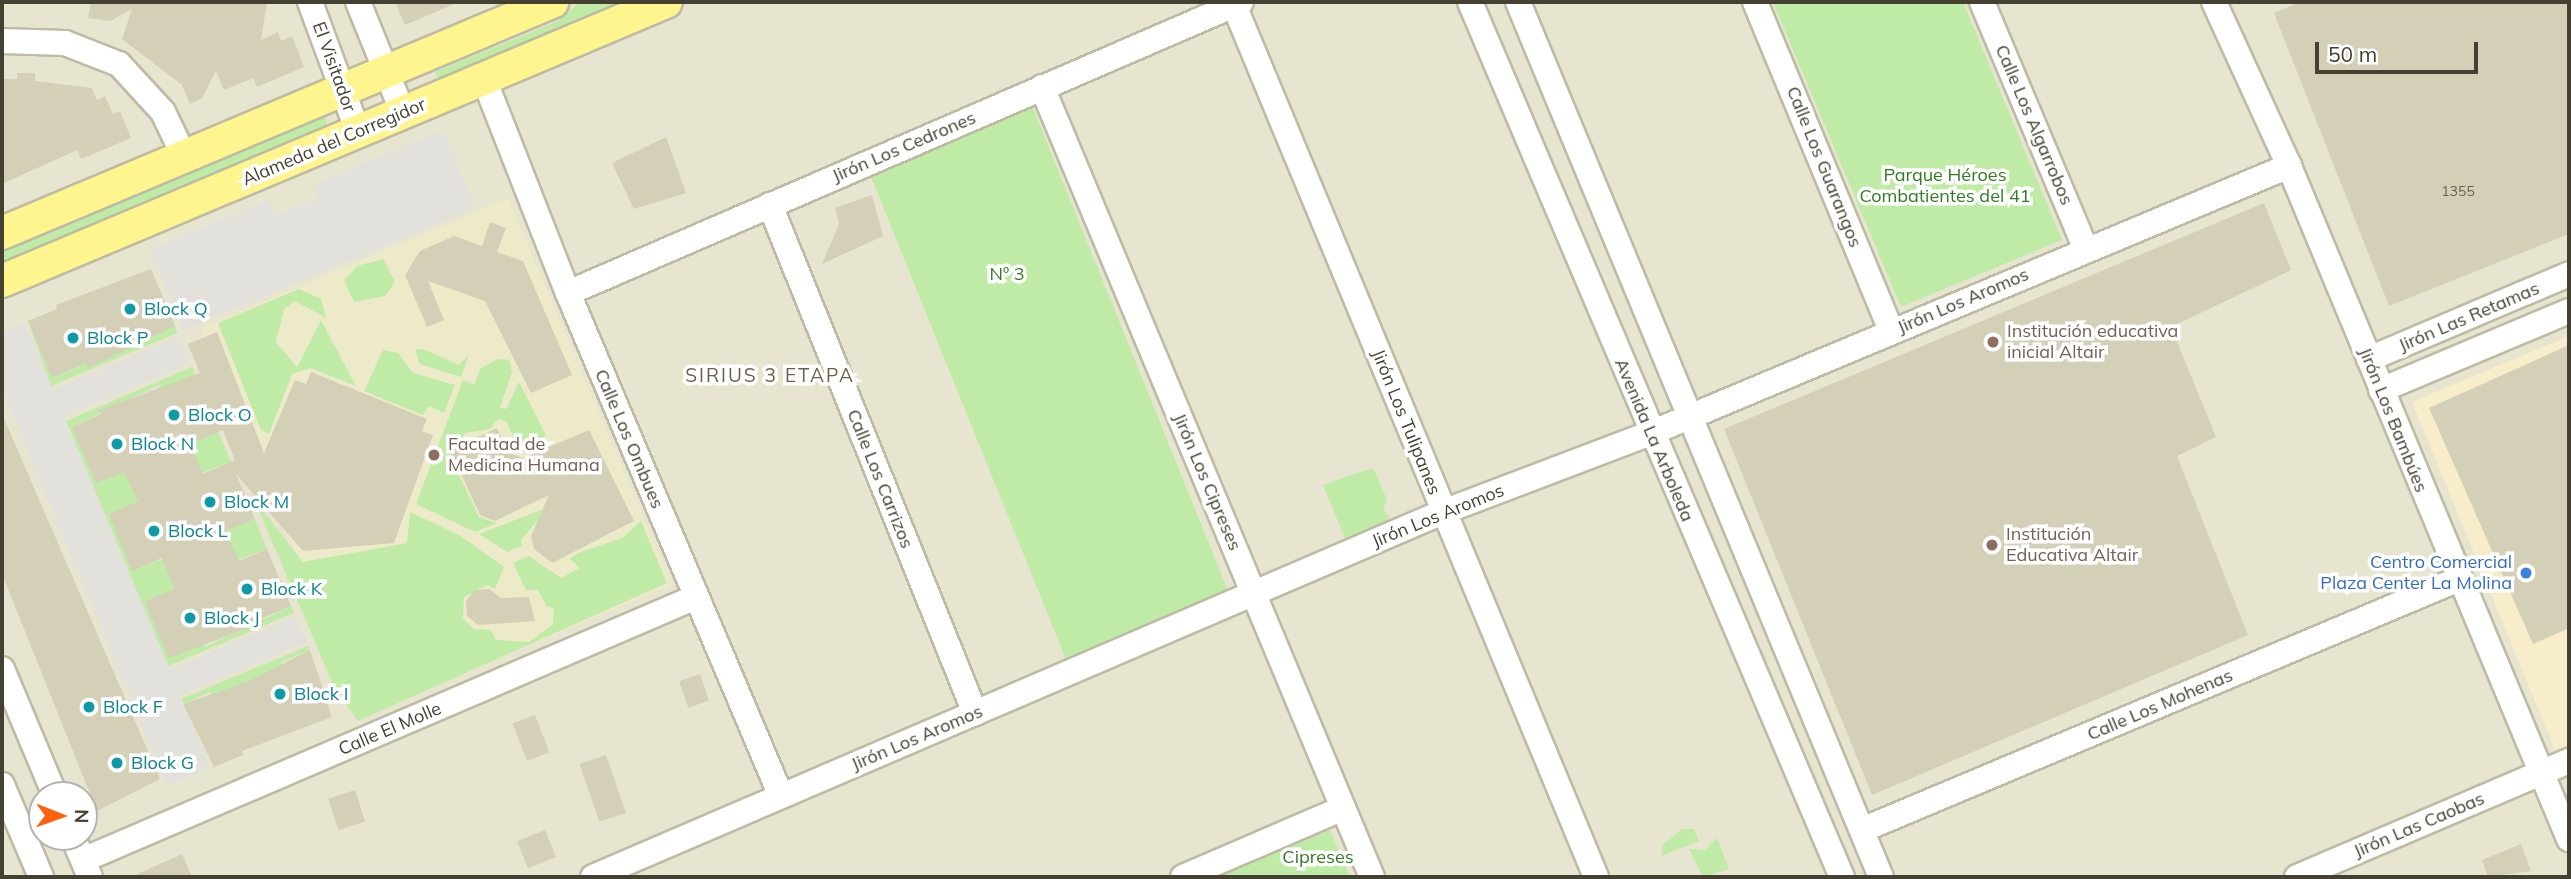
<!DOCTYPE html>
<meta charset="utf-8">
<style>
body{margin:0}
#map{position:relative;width:2571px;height:879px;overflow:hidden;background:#f3f1e2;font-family:Mulish,sans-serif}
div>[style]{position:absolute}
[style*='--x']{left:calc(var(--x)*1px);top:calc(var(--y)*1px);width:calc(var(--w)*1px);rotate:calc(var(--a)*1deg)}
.residential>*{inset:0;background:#e7e4d0}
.commercial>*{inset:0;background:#f7edca}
.education>*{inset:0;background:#edeaca;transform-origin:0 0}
.green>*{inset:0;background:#bfeba7;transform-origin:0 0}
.parking>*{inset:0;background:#e2e1db}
.building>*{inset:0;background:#d4cfb7;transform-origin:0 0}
.roads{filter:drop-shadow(2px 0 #bebba4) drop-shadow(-2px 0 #bebba4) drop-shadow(0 2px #bebba4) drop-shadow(0 -2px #bebba4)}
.minor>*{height:24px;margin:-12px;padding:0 12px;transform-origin:12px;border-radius:12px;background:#fff}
.major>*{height:32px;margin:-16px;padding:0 16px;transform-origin:16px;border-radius:16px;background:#fff58f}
.dots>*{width:19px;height:19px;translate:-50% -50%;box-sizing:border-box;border:4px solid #fff;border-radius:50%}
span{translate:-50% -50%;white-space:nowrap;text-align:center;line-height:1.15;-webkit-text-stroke:7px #fff;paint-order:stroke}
.number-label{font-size:14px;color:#686453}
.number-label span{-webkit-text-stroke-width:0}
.street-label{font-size:18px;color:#444132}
.park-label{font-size:18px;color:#327a22}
.culture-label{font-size:18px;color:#0d838f}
.left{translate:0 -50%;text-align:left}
.education-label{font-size:18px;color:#785e54}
.shop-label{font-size:18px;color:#366cbe}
.right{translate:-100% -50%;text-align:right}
.neighbourhood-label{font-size:19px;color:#686149;letter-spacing:2px}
.frame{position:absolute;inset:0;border:4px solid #444132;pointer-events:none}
.north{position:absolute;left:28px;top:781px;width:70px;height:70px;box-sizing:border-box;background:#fff;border:2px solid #b4b3ad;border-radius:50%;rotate:91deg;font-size:19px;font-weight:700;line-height:28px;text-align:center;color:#444132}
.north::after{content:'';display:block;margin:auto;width:24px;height:32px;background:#ff600d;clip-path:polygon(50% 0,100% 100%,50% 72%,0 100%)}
.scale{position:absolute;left:2315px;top:42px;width:163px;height:32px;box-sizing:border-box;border:4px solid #444132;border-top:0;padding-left:9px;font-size:21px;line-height:24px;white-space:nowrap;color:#444132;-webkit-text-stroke:5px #fff;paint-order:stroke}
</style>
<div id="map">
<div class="residential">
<i style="clip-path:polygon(evenodd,2px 2px,2569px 2px,2569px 877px,2px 877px,2px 2px,42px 795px,84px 795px,84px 837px,42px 837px,42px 795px)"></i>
</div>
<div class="commercial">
<i style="clip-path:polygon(2569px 336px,2569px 744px,2555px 750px,2412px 402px)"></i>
</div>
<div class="education">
<i style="left:508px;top:198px;width:420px;height:334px;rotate:67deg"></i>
</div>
<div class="green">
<i style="clip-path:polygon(580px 2px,634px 2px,440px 83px,435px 72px,558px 21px)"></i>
<i style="clip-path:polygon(1773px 2px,1963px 2px,2062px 240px,1901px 307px)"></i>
<i style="left:1033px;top:108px;width:523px;height:176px;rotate:68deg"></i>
<i style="clip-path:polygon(325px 114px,328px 130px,2px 268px,2px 245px)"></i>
<i style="clip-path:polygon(383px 259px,395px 282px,385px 296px,354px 302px,344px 280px,357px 266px)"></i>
<i style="clip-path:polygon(299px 289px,321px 299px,326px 318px,295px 301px,284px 309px,276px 342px,297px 367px,321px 320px,356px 386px,310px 368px,292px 374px,269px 434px,261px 430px,218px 323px)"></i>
<i style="clip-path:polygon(28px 321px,52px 378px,81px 366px,79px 361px,84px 359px,88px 367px,175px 326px,177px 333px,51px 386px)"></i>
<i style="clip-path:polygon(423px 349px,459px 365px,469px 355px,461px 377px,420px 364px,415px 350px)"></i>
<i style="clip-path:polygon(383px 350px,398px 353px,413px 373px,455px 385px,444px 413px,429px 406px,423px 415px,364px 391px)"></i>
<i style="clip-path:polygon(498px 359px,509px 360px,512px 372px,500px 408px,506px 409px,519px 382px,546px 435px,529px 447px,515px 442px,507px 422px,498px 419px,490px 429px,465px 433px,452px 460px,479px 517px,497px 523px,475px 532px,416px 504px,463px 380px,474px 385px,481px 368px)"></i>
<i style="clip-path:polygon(192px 367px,195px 375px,166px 387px,163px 394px,159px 385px,72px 427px,96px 483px,218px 432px,231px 462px,136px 497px,138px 501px,109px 514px,133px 570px,228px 535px,226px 531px,255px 519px,267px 549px,172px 584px,174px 589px,145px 601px,169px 657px,197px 646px,201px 638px,205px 647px,291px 606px,294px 613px,168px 666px,66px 421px)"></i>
<i style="clip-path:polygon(1373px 468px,1387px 499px,1383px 508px,1390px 520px,1345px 538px,1323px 485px)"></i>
<i style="clip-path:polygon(255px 501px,303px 562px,407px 543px,410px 512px,459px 535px,504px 567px,495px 589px,487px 585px,464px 597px,463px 618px,473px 629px,491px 630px,496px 640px,529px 642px,553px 624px,554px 608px,547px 607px,538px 590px,526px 590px,513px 563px,529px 556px,561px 578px,580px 568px,570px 559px,578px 553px,622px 538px,641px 521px,667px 583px,358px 721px,335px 689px)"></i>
<i style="clip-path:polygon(549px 507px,521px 540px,522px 546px,507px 552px,479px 534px)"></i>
<i style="clip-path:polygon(308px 646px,310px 650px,281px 662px,285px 672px,277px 669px,219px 694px,215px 703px,210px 692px,183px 704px,181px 699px)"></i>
<i style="clip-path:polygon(1682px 829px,1694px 829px,1699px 841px,1661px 856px,1663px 845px)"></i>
<i style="clip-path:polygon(1330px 830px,1350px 877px,1218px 877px)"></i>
<i style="clip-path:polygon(1717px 838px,1729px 869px,1703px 877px,1689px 849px,1705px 850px)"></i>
</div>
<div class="parking">
<i style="clip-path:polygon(443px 130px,475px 208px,183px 330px,150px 250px,268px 201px,275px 216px,318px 198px,313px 185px)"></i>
<i style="clip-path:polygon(25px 323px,53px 390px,179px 337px,190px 363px,64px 416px,170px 670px,296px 617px,306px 642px,180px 695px,210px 767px,167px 785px,2px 389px,2px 333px)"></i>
</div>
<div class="building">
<i style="clip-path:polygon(91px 2px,267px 2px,261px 40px,278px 32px,281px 41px,292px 36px,304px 67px,257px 87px,253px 78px,224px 90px,216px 71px,202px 98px,190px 104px,182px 85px,122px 39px,132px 9px,110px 21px,88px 18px)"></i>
<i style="clip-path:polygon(395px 2px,459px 2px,405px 25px)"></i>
<i style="clip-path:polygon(2300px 2px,2569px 2px,2569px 234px,2389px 306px,2274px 13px)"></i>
<i style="clip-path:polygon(17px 73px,35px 73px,35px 81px,92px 88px,97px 100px,105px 96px,113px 114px,120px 111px,131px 138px,81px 159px,77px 150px,2px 184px,2px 79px,17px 79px)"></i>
<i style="clip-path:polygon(666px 137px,686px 193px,634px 209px,612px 163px)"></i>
<i style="clip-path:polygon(872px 195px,883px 236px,822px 264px,839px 224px,835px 208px)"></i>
<i style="clip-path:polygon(2264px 203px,2291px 270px,2171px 327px,2216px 437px,2177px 456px,2248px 635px,1872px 795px,1724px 429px)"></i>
<i style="clip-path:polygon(490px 222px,506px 228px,497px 252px,523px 261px,572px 375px,531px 393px,485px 301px,428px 281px,444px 320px,427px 327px,405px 275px,420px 251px,454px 236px,482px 246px)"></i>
<i style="clip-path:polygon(151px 269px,175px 326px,88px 368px,86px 363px,52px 378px,28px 321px,57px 309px,56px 305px)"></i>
<i style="clip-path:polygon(evenodd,217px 332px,264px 453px,295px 380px,306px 384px,311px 372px,427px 419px,422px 431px,433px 435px,394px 543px,303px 551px,236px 474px,255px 519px,226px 531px,239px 561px,267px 549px,291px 606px,262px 618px,264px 622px,169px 658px,145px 601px,174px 589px,162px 558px,132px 571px,109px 514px,138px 501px,124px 472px,96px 483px,72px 427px,101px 414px,99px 410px,200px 373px,188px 344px,217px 332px,223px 430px,235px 460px,203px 474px,190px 444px,223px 430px)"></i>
<i style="clip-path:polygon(2569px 345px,2569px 628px,2533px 644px,2429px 408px)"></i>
<i style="clip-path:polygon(2px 414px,160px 779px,97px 811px,2px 574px)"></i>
<i style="clip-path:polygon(497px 428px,509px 453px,523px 458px,589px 430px,634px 521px,552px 563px,534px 549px,531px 536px,549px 495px,495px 521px,480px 515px,450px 450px)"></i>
<i style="clip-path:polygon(489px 589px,501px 598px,529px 597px,535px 621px,478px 625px,467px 616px,466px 601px,475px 590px)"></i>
<i style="clip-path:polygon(310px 650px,332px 717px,242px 751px,243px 755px,214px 767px,183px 704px,247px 682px)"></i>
<i style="left:700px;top:674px;width:28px;height:22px;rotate:71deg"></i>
<i style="left:535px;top:715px;width:40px;height:24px;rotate:69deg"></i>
<i style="left:606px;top:755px;width:61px;height:28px;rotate:71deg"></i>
<i style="left:355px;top:790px;width:33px;height:28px;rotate:72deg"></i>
<i style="left:545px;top:830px;width:29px;height:30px;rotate:68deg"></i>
<i style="clip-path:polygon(2521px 844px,2531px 871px,2488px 877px,2482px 860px)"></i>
<i style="clip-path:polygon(182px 854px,192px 877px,131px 877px)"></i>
</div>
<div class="roads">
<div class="minor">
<i style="--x:310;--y:2;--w:139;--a:69.7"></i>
<i style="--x:358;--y:2;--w:120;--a:67.9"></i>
<i style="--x:1470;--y:2;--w:951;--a:66.97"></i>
<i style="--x:1518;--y:2;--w:947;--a:67.47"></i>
<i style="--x:1755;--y:2;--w:357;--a:67.5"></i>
<i style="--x:1982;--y:2;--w:268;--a:67.2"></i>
<i style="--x:2214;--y:2;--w:180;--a:65.4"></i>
<i style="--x:2289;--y:166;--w:729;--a:67.41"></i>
<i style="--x:1234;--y:5;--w:944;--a:67.45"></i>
<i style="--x:2;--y:41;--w:63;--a:1.8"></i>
<i style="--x:65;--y:43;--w:58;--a:21.3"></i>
<i style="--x:119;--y:64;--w:65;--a:47.5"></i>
<i style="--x:163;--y:112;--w:49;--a:64.5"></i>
<i style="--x:484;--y:79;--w:230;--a:68.6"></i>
<i style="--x:568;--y:293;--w:546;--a:67.05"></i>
<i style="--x:1042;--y:87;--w:856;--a:67.33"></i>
<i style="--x:770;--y:205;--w:548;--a:68.02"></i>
<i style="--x:568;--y:293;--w:733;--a:-23.38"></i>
<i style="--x:2369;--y:359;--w:217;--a:-23"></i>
<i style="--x:2381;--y:390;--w:204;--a:-22.8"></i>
<i style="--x:2;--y:669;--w:137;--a:67.2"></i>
<i style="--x:2;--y:785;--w:100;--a:67"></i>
<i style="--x:1862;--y:830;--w:648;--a:-22.8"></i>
<i style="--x:73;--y:837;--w:43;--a:67"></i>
<i style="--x:83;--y:860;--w:667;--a:-23.22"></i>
<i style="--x:593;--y:877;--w:925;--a:-23.24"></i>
<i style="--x:1443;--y:512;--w:222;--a:-20.8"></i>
<i style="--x:1651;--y:433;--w:692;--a:-22.71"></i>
<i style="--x:1183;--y:877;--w:174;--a:-23.3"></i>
<i style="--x:2297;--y:877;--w:296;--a:-23.1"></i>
</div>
<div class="major">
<i style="--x:2;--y:233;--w:597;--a:-22.78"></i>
<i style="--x:2;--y:281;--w:720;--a:-22.79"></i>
</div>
</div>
<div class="dots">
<i style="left:130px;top:309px;background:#0f9aa8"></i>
<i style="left:73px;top:338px;background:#0f9aa8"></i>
<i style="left:1993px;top:342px;background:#8d6e63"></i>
<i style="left:174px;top:415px;background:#0f9aa8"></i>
<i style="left:117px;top:444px;background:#0f9aa8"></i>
<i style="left:434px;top:455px;background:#8d6e63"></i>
<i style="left:210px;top:502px;background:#0f9aa8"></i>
<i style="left:154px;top:531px;background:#0f9aa8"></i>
<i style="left:1992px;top:545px;background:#8d6e63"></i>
<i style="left:2526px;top:573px;background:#3f7fe0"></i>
<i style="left:247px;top:589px;background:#0f9aa8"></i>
<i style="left:190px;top:618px;background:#0f9aa8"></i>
<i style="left:280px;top:694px;background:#0f9aa8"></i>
<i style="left:89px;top:707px;background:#0f9aa8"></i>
<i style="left:117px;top:763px;background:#0f9aa8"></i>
</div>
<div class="number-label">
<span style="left:2458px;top:191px">1355</span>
</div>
<div class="street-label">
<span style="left:334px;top:67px;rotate:70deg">El Visitador</span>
<span style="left:2034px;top:125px;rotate:67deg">Calle Los Algarrobos</span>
<span style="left:334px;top:142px;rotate:-23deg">Alameda del Corregidor</span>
<span style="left:904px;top:147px;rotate:-23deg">Jirón Los Cedrones</span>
<span style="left:1824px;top:167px;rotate:68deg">Calle Los Guarangos</span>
<span style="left:1963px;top:301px;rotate:-23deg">Jirón Los Aromos</span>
<span style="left:2469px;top:317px;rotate:-23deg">Jirón Las Retamas</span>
<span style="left:2393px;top:420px;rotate:68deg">Jirón Los Bambúes</span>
<span style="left:1406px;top:422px;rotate:68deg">Jirón Los Tulipanes</span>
<span style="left:629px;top:439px;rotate:67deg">Calle Los Ombues</span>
<span style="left:1654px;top:440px;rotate:67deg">Avenida La Arboleda</span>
<span style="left:880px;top:479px;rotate:68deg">Calle Los Carrizos</span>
<span style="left:1207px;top:482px;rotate:67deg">Jirón Los Cipreses</span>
<span style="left:1438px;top:516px;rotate:-22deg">Jirón Los Aromos</span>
<span style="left:2160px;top:705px;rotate:-23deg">Calle Los Mohenas</span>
<span style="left:390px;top:729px;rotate:-23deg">Calle El Molle</span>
<span style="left:917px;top:738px;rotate:-23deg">Jirón Los Aromos</span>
<span style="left:2419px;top:825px;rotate:-23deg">Jirón Las Caobas</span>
</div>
<div class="park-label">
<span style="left:1945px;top:186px">Parque Héroes<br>Combatientes del 41</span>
<span style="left:1007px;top:274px">Nº 3</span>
<span style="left:1318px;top:857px">Cipreses</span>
</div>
<div class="culture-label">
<span class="left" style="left:144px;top:309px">Block Q</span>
<span class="left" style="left:87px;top:338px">Block P</span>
<span class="left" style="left:188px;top:415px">Block O</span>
<span class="left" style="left:131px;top:444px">Block N</span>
<span class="left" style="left:224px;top:502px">Block M</span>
<span class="left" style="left:168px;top:531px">Block L</span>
<span class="left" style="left:261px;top:589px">Block K</span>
<span class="left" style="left:204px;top:618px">Block J</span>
<span class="left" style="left:294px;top:694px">Block I</span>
<span class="left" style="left:103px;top:707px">Block F</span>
<span class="left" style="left:131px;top:763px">Block G</span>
</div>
<div class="education-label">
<span class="left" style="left:2007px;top:342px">Institución educativa<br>inicial Altair</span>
<span class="left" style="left:448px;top:455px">Facultad de<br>Medicina Humana</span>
<span class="left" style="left:2006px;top:545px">Institución<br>Educativa Altair</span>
</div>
<div class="shop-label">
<span class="right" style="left:2512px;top:573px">Centro Comercial<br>Plaza Center La Molina</span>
</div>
<div class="neighbourhood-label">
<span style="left:770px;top:376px">SIRIUS 3 ETAPA</span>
</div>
<div class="frame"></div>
<div class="north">N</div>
<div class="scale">50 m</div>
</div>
